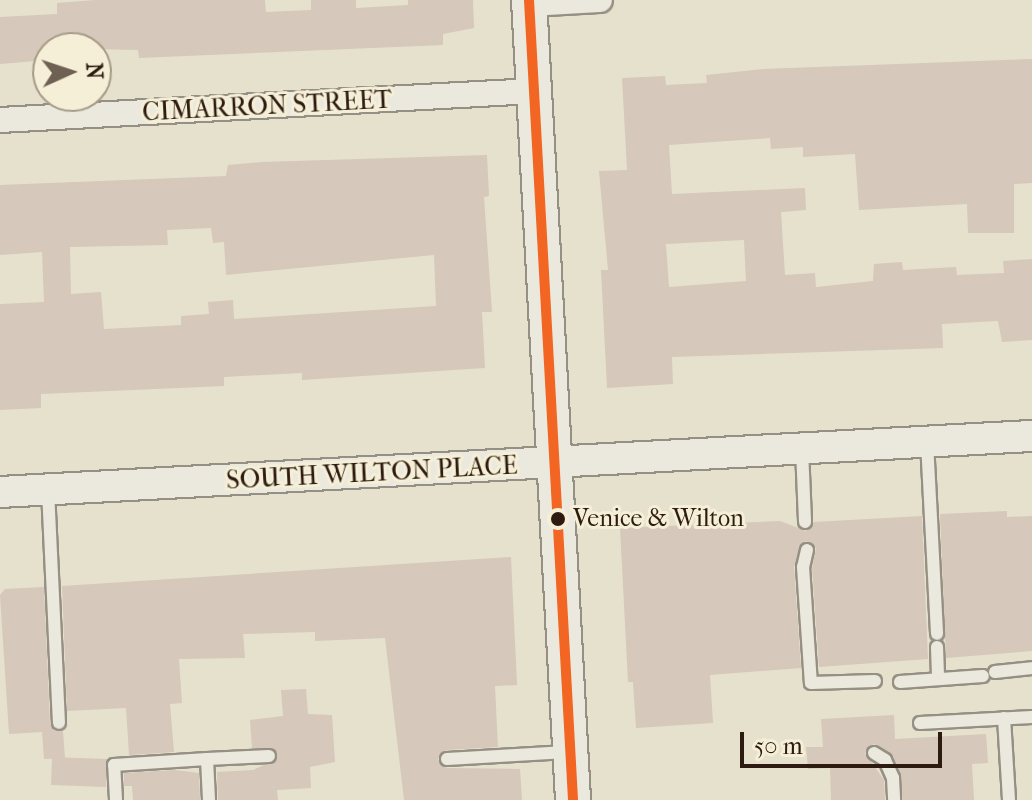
<!DOCTYPE html>
<style>
body{margin:0}
#map{position:relative;width:1032px;height:800px;overflow:hidden;background:#e6e1cc;font-family:"IM FELL French Canon",serif}
div>[style]{position:absolute}
[style*='--x']{left:calc(var(--x)*1px);top:calc(var(--y)*1px);width:calc(var(--w)*1px);rotate:calc(var(--a)*1deg)}
.building>*{inset:0;background:#d6c8bb;transform-origin:0 0}
.roads{filter:drop-shadow(2px 0 #959083) drop-shadow(-2px 0 #959083) drop-shadow(0 2px #959083) drop-shadow(0 -2px #959083)}
.service>*{height:12px;margin:-6px;padding:0 6px;transform-origin:6px;border-radius:6px;background:#ebe8de}
.minor>*{height:24px;margin:-12px;padding:0 12px;transform-origin:12px;border-radius:12px;background:#ebe8de}
.tertiary>*{height:30px;margin:-15px;padding:0 15px;transform-origin:15px;border-radius:15px;background:#ebe8de}
.secondary>*{height:34px;margin:-17px;padding:0 17px;transform-origin:17px;border-radius:17px;background:#ebe8de}
.bus-1>*{height:10px;margin:-5px;padding:0 5px;transform-origin:5px;border-radius:5px;background:#f26522}
.dots>*{width:22px;height:22px;translate:-50% -50%;box-sizing:border-box;border:4px solid #f6efd7;border-radius:50%}
span{translate:-50% -50%;white-space:nowrap;text-align:center;line-height:1.15;-webkit-text-stroke:6px #f6efd7;paint-order:stroke}
.bus-label{font-size:24px;color:#2d1b11}
.left{translate:0 -50%;text-align:left}
.street-label{font-size:26px;color:#2d1b11}
.north{position:absolute;left:32px;top:32px;width:80px;height:80px;box-sizing:border-box;background:#f6efd7;border:2px solid #a69a88;border-radius:50%;rotate:87deg;font-size:22px;font-weight:700;line-height:32px;text-align:center;color:#2d1b11}
.north::after{content:'';display:block;margin:auto;width:28px;height:36px;background:#6e6052;clip-path:polygon(50% 0,100% 100%,50% 72%,0 100%)}
.scale{position:absolute;left:740px;top:732px;width:202px;height:36px;box-sizing:border-box;border:4px solid #2d1b11;border-top:0;padding-left:10px;font-size:24px;line-height:28px;white-space:nowrap;color:#2d1b11;-webkit-text-stroke:6px #f6efd7;paint-order:stroke}
</style>
<div id="map">
<div class="building">
<i style="clip-path:polygon(95px 0,265px 0,266px 12px,311px 10px,311px 0,356px 0,356px 8px,408px 5px,408px 0,473px 0,474px 28px,443px 34px,443px 45px,139px 58px,138px 50px,48px 48px,48px 60px,0 64px,0 17px,57px 14px,57px 3px)"></i>
<i style="clip-path:polygon(evenodd,1032px 59px,1032px 183px,1014px 184px,1014px 233px,968px 233px,967px 204px,859px 210px,855px 154px,803px 157px,803px 147px,771px 149px,770px 138px,669px 145px,672px 194px,805px 188px,806px 210px,781px 212px,785px 275px,815px 273px,816px 287px,873px 281px,874px 264px,902px 262px,903px 270px,956px 267px,957px 275px,1004px 273px,1003px 261px,1032px 259px,1032px 340px,1002px 342px,998px 321px,942px 324px,943px 348px,672px 357px,673px 384px,607px 388px,601px 270px,608px 270px,599px 171px,627px 170px,622px 78px,665px 76px,666px 85px,707px 83px,706px 75px,763px 69px,1032px 59px,744px 240px,746px 281px,669px 287px,666px 244px,744px 240px)"></i>
<i style="clip-path:polygon(evenodd,487px 155px,489px 196px,484px 197px,492px 312px,482px 312px,485px 368px,302px 380px,302px 373px,224px 377px,224px 386px,41px 394px,41px 408px,0 410px,0 304px,44px 302px,42px 252px,0 255px,0 185px,226px 176px,228px 165px,262px 162px,487px 155px,211px 228px,213px 243px,224px 242px,226px 275px,434px 255px,436px 306px,234px 319px,233px 300px,208px 302px,209px 314px,181px 316px,181px 325px,104px 329px,101px 292px,71px 294px,70px 247px,168px 245px,167px 230px,211px 228px)"></i>
<i style="clip-path:polygon(1007px 511px,1007px 517px,1032px 516px,1032px 651px,946px 658px,940px 514px)"></i>
<i style="clip-path:polygon(922px 516px,928px 659px,819px 667px,812px 568px,816px 548px,805px 541px,794px 567px,801px 668px,710px 675px,713px 723px,636px 728px,633px 682px,628px 682px,620px 528px,780px 521px,806px 531px,814px 522px)"></i>
<i style="clip-path:polygon(511px 557px,517px 685px,495px 686px,498px 747px,446px 750px,438px 759px,447px 768px,520px 769px,522px 800px,404px 800px,385px 638px,315px 641px,315px 632px,243px 634px,245px 658px,179px 659px,182px 703px,170px 704px,174px 752px,129px 755px,126px 708px,67px 711px,62px 586px)"></i>
<i style="clip-path:polygon(44px 587px,50px 723px,54px 731px,63px 731px,65px 758px,44px 759px,42px 732px,9px 734px,0 595px,5px 589px)"></i>
<i style="clip-path:polygon(306px 689px,308px 714px,332px 715px,335px 762px,310px 767px,311px 788px,277px 790px,278px 800px,218px 800px,217px 772px,253px 770px,277px 759px,272px 748px,252px 748px,250px 720px,283px 716px,281px 690px)"></i>
<i style="clip-path:polygon(894px 715px,895px 739px,986px 734px,988px 763px,972px 764px,974px 800px,903px 800px,893px 756px,874px 744px,865px 753px,884px 780px,885px 800px,831px 800px,830px 768px,808px 769px,806px 747px,823px 747px,821px 719px)"></i>
<i style="left:107px;top:759px;width:28px;height:55px;rotate:92deg"></i>
<i style="clip-path:polygon(175px 770px,199px 773px,200px 800px,133px 800px,132px 786px,124px 786px,124px 773px)"></i>
</div>
<div class="roads">
<div class="service">
<i style="--x:927;--y:442;--w:192;--a:87"></i>
<i style="--x:802;--y:449;--w:73;--a:87.6"></i>
<i style="--x:48;--y:490;--w:233;--a:87.3"></i>
<i style="--x:807;--y:550;--w:17;--a:103"></i>
<i style="--x:803;--y:567;--w:116;--a:86.1"></i>
<i style="--x:811;--y:683;--w:64;--a:-1.8"></i>
<i style="--x:937;--y:647;--w:31;--a:88"></i>
<i style="--x:995;--y:672;--w:37;--a:-6"></i>
<i style="--x:900;--y:682;--w:83;--a:-4.1"></i>
<i style="--x:1004;--y:718;--w:82;--a:86.5"></i>
<i style="--x:920;--y:723;--w:112;--a:-3.1"></i>
<i style="--x:874;--y:753;--w:13;--a:32"></i>
<i style="--x:885;--y:760;--w:20;--a:66"></i>
<i style="--x:893;--y:778;--w:22;--a:87"></i>
<i style="--x:207;--y:759;--w:62;--a:-2.8"></i>
<i style="--x:447;--y:759;--w:120;--a:-3.3"></i>
<i style="--x:116;--y:800;--w:35;--a:-93"></i>
<i style="--x:114;--y:765;--w:93;--a:-3.7"></i>
<i style="--x:207;--y:759;--w:41;--a:87.2"></i>
</div>
<div class="minor">
<i style="--x:529;--y:4;--w:71;--a:-3.2"></i>
<i style="--x:0;--y:120;--w:535;--a:-3.11"></i>
</div>
<div class="tertiary">
<i style="--x:0;--y:492;--w:1034;--a:-3.11"></i>
</div>
<div class="secondary">
<i style="--x:529;--y:0;--w:801;--a:86.85"></i>
</div>
</div>
<div class="bus-1">
<i style="--x:529;--y:0;--w:801;--a:86.85"></i>
</div>
<div class="dots">
<i style="left:558px;top:519px;background:#2d1b11"></i>
</div>
<div class="bus-label">
<span class="left" style="left:573px;top:519px">Venice &amp; Wilton</span>
</div>
<div class="street-label">
<span style="left:267px;top:106px;rotate:-3deg">CIMARRON STREET</span>
<span style="left:372px;top:473px;rotate:-3deg">SOUTH WILTON PLACE</span>
</div>
<div class="north">N</div>
<div class="scale">50 m</div>
</div>
